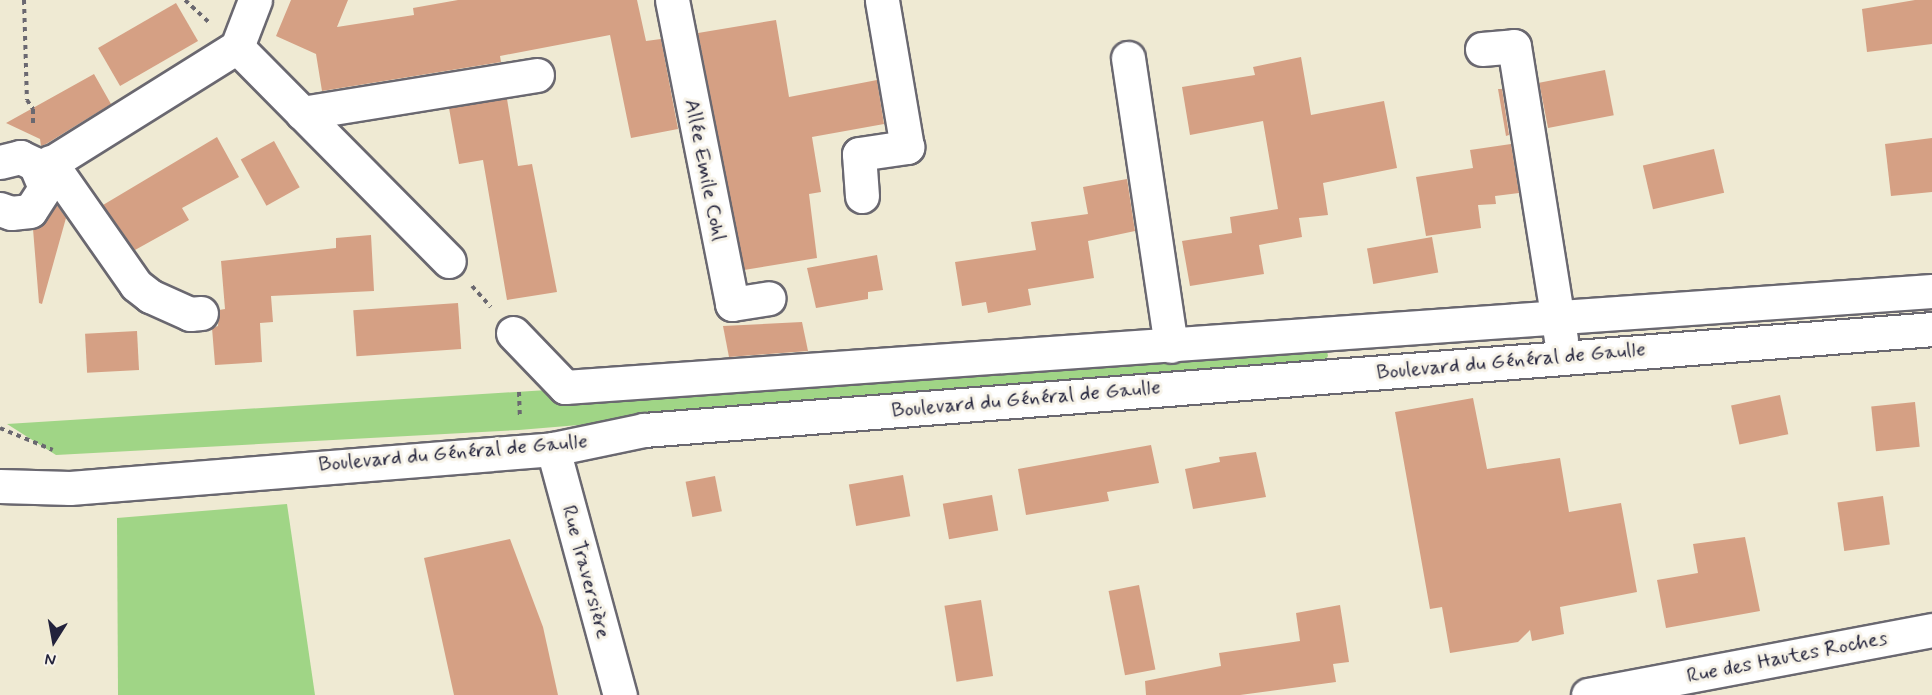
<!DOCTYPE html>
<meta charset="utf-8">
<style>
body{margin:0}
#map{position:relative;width:1932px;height:695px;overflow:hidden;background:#efead3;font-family:Mynerve,sans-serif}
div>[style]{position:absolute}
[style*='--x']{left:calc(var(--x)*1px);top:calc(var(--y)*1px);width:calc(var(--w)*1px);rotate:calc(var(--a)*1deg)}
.green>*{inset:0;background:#a0d586}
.building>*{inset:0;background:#d5a084;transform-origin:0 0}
.path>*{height:4px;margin-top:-2px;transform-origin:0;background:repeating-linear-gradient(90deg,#6a6870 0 4.5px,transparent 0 9px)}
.roads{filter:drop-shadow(2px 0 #6a6870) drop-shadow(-2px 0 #6a6870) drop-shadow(0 2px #6a6870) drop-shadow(0 -2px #6a6870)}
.minor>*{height:33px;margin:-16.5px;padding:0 16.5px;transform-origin:16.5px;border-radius:16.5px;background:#fff}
span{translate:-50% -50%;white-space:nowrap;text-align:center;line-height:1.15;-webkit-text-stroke:6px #f7f3e8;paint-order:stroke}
.street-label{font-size:21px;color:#22223b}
.north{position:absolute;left:24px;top:611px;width:60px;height:60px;-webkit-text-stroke:4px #f7f3e8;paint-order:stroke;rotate:191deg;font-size:16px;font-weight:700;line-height:24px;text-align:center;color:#22223b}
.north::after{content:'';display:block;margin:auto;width:21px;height:27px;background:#22223b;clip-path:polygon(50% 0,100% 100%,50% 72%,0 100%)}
</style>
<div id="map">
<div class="green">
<i style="clip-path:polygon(1325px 341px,1328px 356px,1323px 363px,519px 430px,56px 455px,7px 424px)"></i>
<i style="clip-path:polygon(287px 504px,315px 695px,118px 695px,117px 518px)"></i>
</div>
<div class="building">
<i style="clip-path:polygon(291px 0,348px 0,337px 27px,414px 15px,413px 8px,458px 0,637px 0,646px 41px,661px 39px,678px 129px,631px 138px,610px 35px,500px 56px,501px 62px,322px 91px,316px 54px,276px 36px)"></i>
<i style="clip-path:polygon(1915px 0,1932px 0,1932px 44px,1867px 52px,1862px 9px)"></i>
<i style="left:176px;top:3px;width:44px;height:90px;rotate:60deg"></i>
<i style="clip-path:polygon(776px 20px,789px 97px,877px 80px,884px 124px,812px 137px,821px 192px,809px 194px,817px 258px,744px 270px,698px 33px)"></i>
<i style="clip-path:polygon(1301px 57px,1311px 115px,1384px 101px,1397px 168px,1323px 183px,1328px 215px,1299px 218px,1302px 237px,1259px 245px,1264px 274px,1190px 286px,1182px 241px,1232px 233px,1230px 217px,1278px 209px,1263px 121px,1190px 135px,1182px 87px,1255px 75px,1253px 67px)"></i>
<i style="left:1605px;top:70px;width:46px;height:67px;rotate:79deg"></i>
<i style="clip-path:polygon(94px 74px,111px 104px,46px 144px,41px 146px,40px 139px,6px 123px)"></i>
<i style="clip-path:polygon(1498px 89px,1502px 89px,1509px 135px,1506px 136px)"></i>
<i style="clip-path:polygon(507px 99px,518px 166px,532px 164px,557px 292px,507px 300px,483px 160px,459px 164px,449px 108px)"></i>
<i style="clip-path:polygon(217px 137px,239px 177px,182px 208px,189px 220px,135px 250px,103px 205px)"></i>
<i style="clip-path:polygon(1932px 138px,1932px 192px,1891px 196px,1885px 144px)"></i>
<i style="left:274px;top:141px;width:53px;height:38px;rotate:61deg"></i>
<i style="clip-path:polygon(1511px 144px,1519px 193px,1495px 196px,1496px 204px,1478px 205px,1481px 228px,1426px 236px,1416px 177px,1473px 168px,1470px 150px)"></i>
<i style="left:1714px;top:149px;width:45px;height:73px;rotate:77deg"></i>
<i style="clip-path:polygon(1127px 179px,1135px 231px,1088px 241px,1094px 278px,1028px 289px,1031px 305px,988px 313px,986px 302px,962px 306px,955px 262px,1036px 250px,1031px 222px,1088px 214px,1083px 187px)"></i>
<i style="clip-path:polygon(57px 205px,66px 218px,42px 304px,39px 303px,33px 229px,45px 222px)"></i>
<i style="clip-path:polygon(371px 235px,374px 291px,271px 296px,273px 322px,260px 323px,262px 362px,215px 365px,212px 328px,218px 326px,219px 310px,225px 309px,221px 261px,336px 248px,336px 238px)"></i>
<i style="left:1432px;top:237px;width:36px;height:66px;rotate:80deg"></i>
<i style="clip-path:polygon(877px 255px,883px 290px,868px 292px,868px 299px,816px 308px,807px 268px)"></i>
<i style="left:458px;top:303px;width:46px;height:105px;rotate:86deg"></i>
<i style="clip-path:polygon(802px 322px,808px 351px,729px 357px,723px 326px)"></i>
<i style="left:137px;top:331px;width:39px;height:52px;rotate:87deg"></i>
<i style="left:1780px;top:395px;width:40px;height:50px;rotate:78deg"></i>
<i style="clip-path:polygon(1473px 398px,1487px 469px,1560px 458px,1569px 512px,1621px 503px,1637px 592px,1560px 607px,1564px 634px,1532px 641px,1530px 630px,1518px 642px,1450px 653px,1442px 607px,1430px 609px,1395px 412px)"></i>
<i style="left:1915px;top:402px;width:45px;height:44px;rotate:84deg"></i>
<i style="clip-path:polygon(1151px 445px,1159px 483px,1107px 492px,1109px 501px,1026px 515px,1018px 469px)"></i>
<i style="clip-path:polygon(1256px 452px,1266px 497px,1193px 509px,1185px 469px,1220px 462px,1219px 457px)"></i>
<i style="left:903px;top:475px;width:42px;height:55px;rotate:80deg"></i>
<i style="left:715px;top:476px;width:36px;height:30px;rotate:79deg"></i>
<i style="left:992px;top:495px;width:36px;height:50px;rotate:80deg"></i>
<i style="left:1883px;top:496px;width:49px;height:46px;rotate:82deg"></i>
<i style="clip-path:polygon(1745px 537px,1760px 611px,1666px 628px,1657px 580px,1698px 573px,1693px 544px)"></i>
<i style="clip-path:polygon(510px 539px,543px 627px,558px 695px,454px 695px,424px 558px)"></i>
<i style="left:1139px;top:585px;width:86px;height:31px;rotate:79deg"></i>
<i style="left:981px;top:600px;width:77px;height:37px;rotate:81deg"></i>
<i style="clip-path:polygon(1340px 605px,1349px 662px,1333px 664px,1336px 682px,1240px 695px,1146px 695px,1145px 681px,1221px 666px,1219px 653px,1300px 641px,1296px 613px)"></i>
</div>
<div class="path">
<i style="--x:24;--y:0;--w:100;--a:88.3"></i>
<i style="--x:27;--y:100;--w:11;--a:56"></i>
<i style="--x:33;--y:109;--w:16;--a:90"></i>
<i style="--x:185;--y:0;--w:33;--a:43"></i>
<i style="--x:472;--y:286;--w:28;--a:48"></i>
<i style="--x:519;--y:392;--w:25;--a:88"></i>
<i style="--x:0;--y:428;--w:57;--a:22.5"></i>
</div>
<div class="roads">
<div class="minor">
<i style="--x:672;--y:0;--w:310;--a:78.8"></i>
<i style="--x:732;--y:304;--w:37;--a:-9"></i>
<i style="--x:237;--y:47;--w:301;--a:45.3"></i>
<i style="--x:1482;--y:49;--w:32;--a:-5"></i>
<i style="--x:1514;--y:46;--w:297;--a:80.9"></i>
<i style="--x:1128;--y:58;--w:291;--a:81.5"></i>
<i style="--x:302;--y:113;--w:238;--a:-9.2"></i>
<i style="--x:0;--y:162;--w:21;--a:-14"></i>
<i style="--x:20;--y:157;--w:17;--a:25"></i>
<i style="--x:35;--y:164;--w:26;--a:67"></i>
<i style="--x:45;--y:188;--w:27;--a:123"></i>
<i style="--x:30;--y:211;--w:19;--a:174"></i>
<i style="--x:11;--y:213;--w:12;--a:-160"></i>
<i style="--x:50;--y:162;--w:150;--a:55"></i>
<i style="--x:136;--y:285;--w:18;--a:38"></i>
<i style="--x:150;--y:296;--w:44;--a:24.2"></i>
<i style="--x:190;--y:314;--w:11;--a:-5"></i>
<i style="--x:40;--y:170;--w:232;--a:-32"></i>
<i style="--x:237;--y:47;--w:50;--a:-69"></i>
<i style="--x:862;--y:196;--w:42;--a:-94.1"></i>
<i style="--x:859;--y:154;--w:49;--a:-8.3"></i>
<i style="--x:907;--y:147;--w:149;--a:-99.7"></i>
<i style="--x:513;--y:333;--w:75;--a:46.1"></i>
<i style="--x:565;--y:387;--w:1370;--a:-4.02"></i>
<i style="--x:553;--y:449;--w:255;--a:74.8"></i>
<i style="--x:0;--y:486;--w:70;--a:1.6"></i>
<i style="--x:70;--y:488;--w:485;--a:-4.6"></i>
<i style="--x:553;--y:449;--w:93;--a:-11.8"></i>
<i style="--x:644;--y:430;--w:1292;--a:-4.48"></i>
<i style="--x:1588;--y:695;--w:350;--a:-10.7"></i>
</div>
</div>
<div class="street-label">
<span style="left:705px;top:170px;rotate:79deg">Allée Emile Cohl</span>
<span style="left:1511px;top:361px;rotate:-5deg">Boulevard du Général de Gaulle</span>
<span style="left:1026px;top:399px;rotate:-5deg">Boulevard du Général de Gaulle</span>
<span style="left:453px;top:453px;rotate:-5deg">Boulevard du Général de Gaulle</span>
<span style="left:586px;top:572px;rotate:75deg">Rue Traversière</span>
<span style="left:1787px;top:657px;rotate:-11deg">Rue des Hautes Roches</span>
</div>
<div class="north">N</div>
</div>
